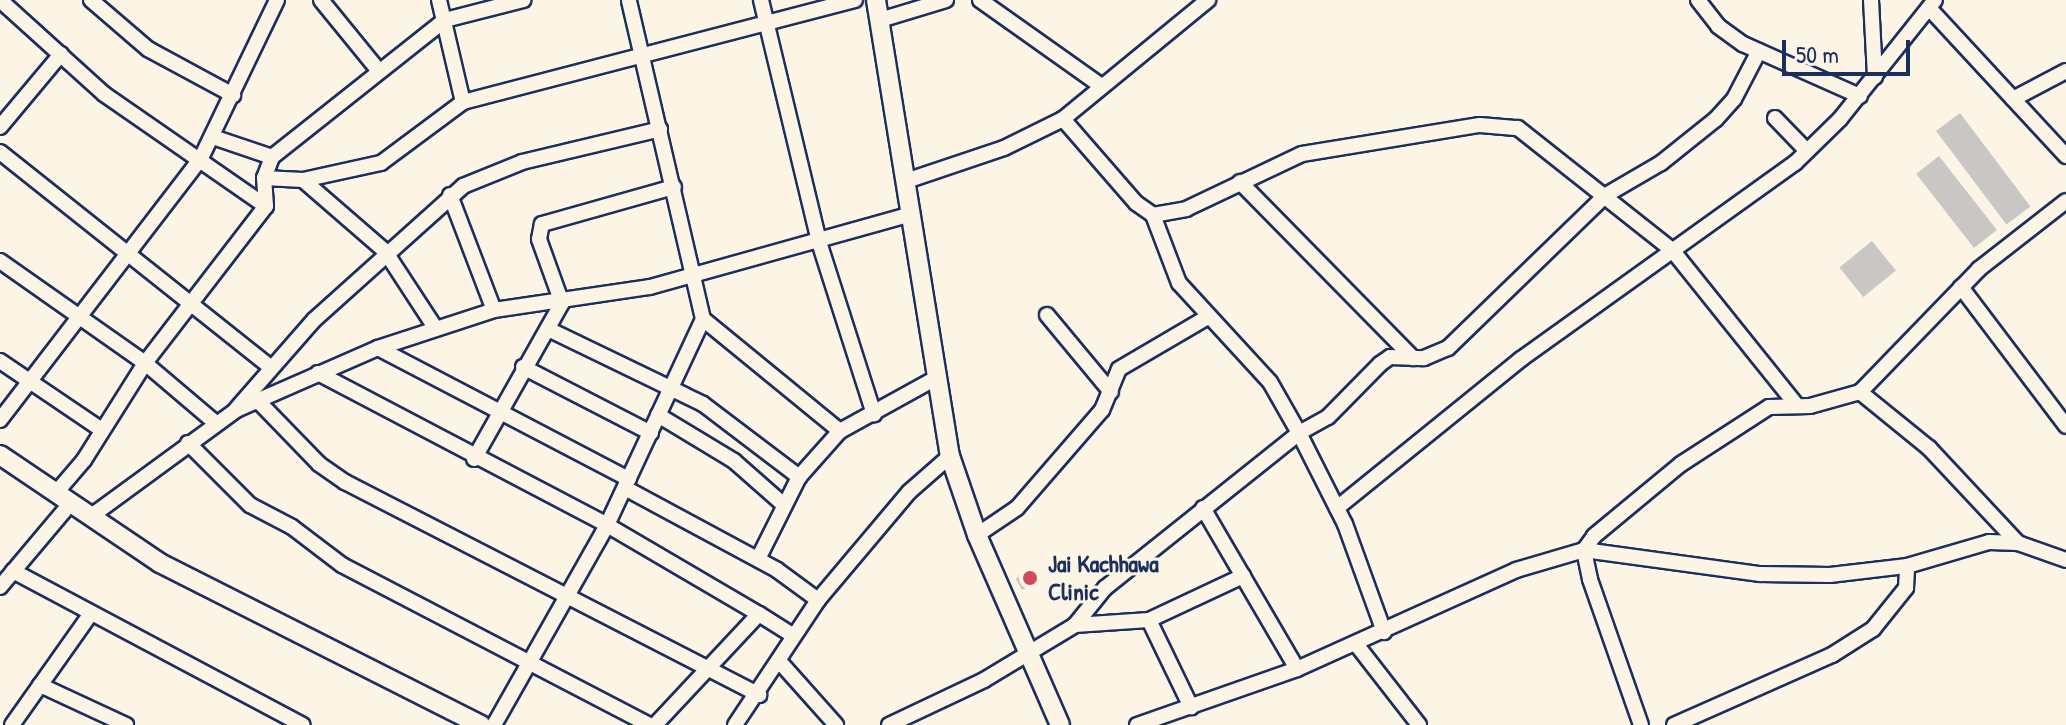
<!DOCTYPE html>
<style>
body{margin:0}
#map{position:relative;width:2066px;height:725px;overflow:hidden;background:#fcf5e5;font-family:"Patrick Hand",sans-serif}
div>[style]{position:absolute}
[style*='--x']{left:calc(var(--x)*1px);top:calc(var(--y)*1px);width:calc(var(--w)*1px);rotate:calc(var(--a)*1deg)}
.building>*{inset:0;background:#c8c7c6;transform-origin:0 0}
.roads{filter:drop-shadow(2px 0 #1b2f5e) drop-shadow(-2px 0 #1b2f5e) drop-shadow(0 2px #1b2f5e) drop-shadow(0 -2px #1b2f5e)}
.minor>*{height:14px;margin:-7px;padding:0 7px;transform-origin:7px;border-radius:7px;background:#fcf5e5}
.tertiary>*{height:18px;margin:-9px;padding:0 9px;transform-origin:9px;border-radius:9px;background:#fcf5e5}
.dots>*{width:22px;height:22px;translate:-50% -50%;box-sizing:border-box;border:4px solid #fcf5e5;border-radius:50%}
span{translate:-50% -50%;white-space:nowrap;text-align:center;line-height:1.15;-webkit-text-stroke:6px #fcf5e5;paint-order:stroke}
.poi-label{font-size:24px;color:#1b2f5e;font-weight:700}
.left{translate:0 -50%;text-align:left}
.scale{position:absolute;left:1782px;top:40px;width:128px;height:36px;box-sizing:border-box;border:4px solid #1b2f5e;border-top:0;padding-left:10px;font-size:24px;line-height:28px;white-space:nowrap;color:#1b2f5e;-webkit-text-stroke:6px #fcf5e5;paint-order:stroke}
</style>
<div id="map">
<div class="building">
<i style="left:1960px;top:113px;width:117px;height:30px;rotate:53deg"></i>
<i style="left:1939px;top:156px;width:94px;height:29px;rotate:52deg"></i>
<i style="left:1872px;top:241px;width:38px;height:42px;rotate:51deg"></i>
<i style="left:1035px;top:568px;width:13px;height:22px;rotate:61deg"></i>
</div>
<div class="roads">
<div class="minor">
<i style="--x:0;--y:0;--w:140;--a:42.1"></i>
<i style="--x:104;--y:94;--w:197;--a:34.7"></i>
<i style="--x:91;--y:0;--w:75;--a:40.7"></i>
<i style="--x:148;--y:49;--w:97;--a:28.4"></i>
<i style="--x:321;--y:0;--w:92;--a:50.8"></i>
<i style="--x:439;--y:0;--w:105;--a:76.8"></i>
<i style="--x:761;--y:0;--w:249;--a:76.5"></i>
<i style="--x:819;--y:242;--w:181;--a:72.3"></i>
<i style="--x:980;--y:0;--w:147;--a:35.3"></i>
<i style="--x:1698;--y:0;--w:33;--a:52"></i>
<i style="--x:1718;--y:26;--w:31;--a:36"></i>
<i style="--x:1743;--y:44;--w:128;--a:24"></i>
<i style="--x:1871;--y:0;--w:77;--a:87"></i>
<i style="--x:1929;--y:8;--w:202;--a:47.2"></i>
<i style="--x:880;--y:20;--w:69;--a:-16.9"></i>
<i style="--x:2013;--y:99;--w:60;--a:-27.8"></i>
<i style="--x:1775;--y:118;--w:46;--a:45.9"></i>
<i style="--x:1063;--y:119;--w:111;--a:49"></i>
<i style="--x:1136;--y:203;--w:21;--a:35"></i>
<i style="--x:1153;--y:215;--w:34;--a:-10"></i>
<i style="--x:1186;--y:209;--w:128;--a:-25.4"></i>
<i style="--x:1302;--y:154;--w:180;--a:-9.3"></i>
<i style="--x:1480;--y:125;--w:38;--a:5"></i>
<i style="--x:1518;--y:128;--w:198;--a:38.4"></i>
<i style="--x:1673;--y:251;--w:198;--a:51.3"></i>
<i style="--x:0;--y:127;--w:95;--a:-50.1"></i>
<i style="--x:0;--y:152;--w:344;--a:38.5"></i>
<i style="--x:272;--y:157;--w:221;--a:-38.4"></i>
<i style="--x:445;--y:20;--w:81;--a:-14.4"></i>
<i style="--x:264;--y:178;--w:39;--a:3"></i>
<i style="--x:303;--y:180;--w:108;--a:40.9"></i>
<i style="--x:385;--y:251;--w:93;--a:56.8"></i>
<i style="--x:303;--y:180;--w:80;--a:-12.3"></i>
<i style="--x:381;--y:163;--w:102;--a:-36.6"></i>
<i style="--x:463;--y:102;--w:405;--a:-14.6"></i>
<i style="--x:906;--y:181;--w:103;--a:-18.6"></i>
<i style="--x:1004;--y:148;--w:66;--a:-26.2"></i>
<i style="--x:1063;--y:119;--w:188;--a:-39.4"></i>
<i style="--x:1240;--y:182;--w:247;--a:45.5"></i>
<i style="--x:450;--y:195;--w:123;--a:69.1"></i>
<i style="--x:1153;--y:215;--w:73;--a:69.1"></i>
<i style="--x:1179;--y:283;--w:134;--a:47.4"></i>
<i style="--x:1270;--y:382;--w:59;--a:60.4"></i>
<i style="--x:1299;--y:433;--w:102;--a:63.2"></i>
<i style="--x:1345;--y:524;--w:115;--a:70.1"></i>
<i style="--x:0;--y:261;--w:177;--a:35.1"></i>
<i style="--x:145;--y:363;--w:94;--a:40.3"></i>
<i style="--x:1961;--y:287;--w:174;--a:52.9"></i>
<i style="--x:1047;--y:315;--w:100;--a:50.3"></i>
<i style="--x:703;--y:319;--w:177;--a:39.3"></i>
<i style="--x:840;--y:431;--w:110;--a:-28.9"></i>
<i style="--x:548;--y:329;--w:172;--a:25.8"></i>
<i style="--x:703;--y:404;--w:121;--a:37.2"></i>
<i style="--x:378;--y:348;--w:283;--a:27.6"></i>
<i style="--x:0;--y:361;--w:123;--a:34.1"></i>
<i style="--x:523;--y:367;--w:144;--a:27.3"></i>
<i style="--x:318;--y:373;--w:327;--a:27.7"></i>
<i style="--x:607;--y:525;--w:176;--a:30.4"></i>
<i style="--x:1860;--y:392;--w:89;--a:39.1"></i>
<i style="--x:1929;--y:448;--w:130;--a:46.9"></i>
<i style="--x:258;--y:401;--w:88;--a:45.9"></i>
<i style="--x:319;--y:464;--w:32;--a:35"></i>
<i style="--x:345;--y:482;--w:466;--a:27.2"></i>
<i style="--x:237;--y:408;--w:118;--a:-48.8"></i>
<i style="--x:315;--y:319;--w:199;--a:-41.9"></i>
<i style="--x:463;--y:186;--w:64;--a:-22.1"></i>
<i style="--x:522;--y:162;--w:142;--a:-13.4"></i>
<i style="--x:658;--y:415;--w:89;--a:31.2"></i>
<i style="--x:734;--y:461;--w:65;--a:41.3"></i>
<i style="--x:0;--y:420;--w:330;--a:-52.5"></i>
<i style="--x:201;--y:158;--w:175;--a:-64.3"></i>
<i style="--x:188;--y:443;--w:88;--a:45"></i>
<i style="--x:250;--y:505;--w:47;--a:27.6"></i>
<i style="--x:292;--y:527;--w:63;--a:37.2"></i>
<i style="--x:342;--y:565;--w:347;--a:27.5"></i>
<i style="--x:474;--y:459;--w:179;--a:-60.6"></i>
<i style="--x:562;--y:303;--w:68;--a:-109.8"></i>
<i style="--x:539;--y:239;--w:15;--a:-79"></i>
<i style="--x:542;--y:224;--w:137;--a:-15.7"></i>
<i style="--x:625;--y:488;--w:173;--a:28.3"></i>
<i style="--x:777;--y:570;--w:51;--a:36.2"></i>
<i style="--x:55;--y:494;--w:45;--a:-49.5"></i>
<i style="--x:84;--y:460;--w:115;--a:-57.8"></i>
<i style="--x:145;--y:363;--w:198;--a:-52.4"></i>
<i style="--x:266;--y:206;--w:28;--a:-94"></i>
<i style="--x:264;--y:178;--w:22;--a:-69"></i>
<i style="--x:272;--y:157;--w:62;--a:-161.3"></i>
<i style="--x:1203;--y:508;--w:186;--a:59.7"></i>
<i style="--x:1337;--y:508;--w:237;--a:-39"></i>
<i style="--x:1521;--y:359;--w:337;--a:-35.6"></i>
<i style="--x:1795;--y:163;--w:63;--a:-44.4"></i>
<i style="--x:1840;--y:119;--w:152;--a:-51.4"></i>
<i style="--x:90;--y:517;--w:181;--a:-36.2"></i>
<i style="--x:236;--y:410;--w:155;--a:-23.6"></i>
<i style="--x:378;--y:348;--w:122;--a:-18.1"></i>
<i style="--x:494;--y:310;--w:158;--a:-8.4"></i>
<i style="--x:650;--y:287;--w:272;--a:-15.6"></i>
<i style="--x:977;--y:535;--w:48;--a:-34"></i>
<i style="--x:1017;--y:508;--w:130;--a:-49.1"></i>
<i style="--x:1102;--y:410;--w:44;--a:-67.5"></i>
<i style="--x:1119;--y:369;--w:101;--a:-30.4"></i>
<i style="--x:758;--y:559;--w:92;--a:-63.4"></i>
<i style="--x:799;--y:477;--w:62;--a:-48.3"></i>
<i style="--x:13;--y:571;--w:328;--a:28"></i>
<i style="--x:0;--y:587;--w:109;--a:-49.9"></i>
<i style="--x:1149;--y:620;--w:97;--a:64.2"></i>
<i style="--x:1075;--y:625;--w:74;--a:-3.9"></i>
<i style="--x:1149;--y:620;--w:104;--a:-25.1"></i>
<i style="--x:1356;--y:644;--w:103;--a:52.1"></i>
<i style="--x:779;--y:661;--w:86;--a:48.3"></i>
<i style="--x:40;--y:685;--w:95;--a:24.9"></i>
<i style="--x:12;--y:725;--w:135;--a:-54.7"></i>
<i style="--x:494;--y:725;--w:230;--a:-60.5"></i>
<i style="--x:607;--y:525;--w:227;--a:-65"></i>
<i style="--x:703;--y:319;--w:327;--a:-103.1"></i>
<i style="--x:655;--y:725;--w:152;--a:-46.9"></i>
<i style="--x:759;--y:614;--w:41;--a:32.2"></i>
<i style="--x:735;--y:725;--w:150;--a:-56.4"></i>
<i style="--x:818;--y:600;--w:141;--a:-49.9"></i>
<i style="--x:909;--y:492;--w:55;--a:-41.3"></i>
<i style="--x:889;--y:725;--w:105;--a:-25.3"></i>
<i style="--x:984;--y:680;--w:106;--a:-31.1"></i>
<i style="--x:1075;--y:625;--w:48;--a:-51"></i>
<i style="--x:1105;--y:588;--w:248;--a:-38.6"></i>
<i style="--x:1299;--y:433;--w:33;--a:-29"></i>
<i style="--x:1328;--y:417;--w:74;--a:-45.5"></i>
<i style="--x:1380;--y:364;--w:12;--a:-35"></i>
<i style="--x:1390;--y:357;--w:34;--a:2"></i>
<i style="--x:1424;--y:358;--w:26;--a:-23"></i>
<i style="--x:1448;--y:348;--w:220;--a:-44.1"></i>
<i style="--x:1606;--y:195;--w:64;--a:-30.2"></i>
<i style="--x:1661;--y:163;--w:70;--a:-38.7"></i>
<i style="--x:1716;--y:119;--w:27;--a:-48"></i>
<i style="--x:1734;--y:99;--w:54;--a:-62.5"></i>
<i style="--x:1137;--y:725;--w:170;--a:-19.3"></i>
<i style="--x:1297;--y:669;--w:240;--a:-24.3"></i>
<i style="--x:1516;--y:570;--w:71;--a:-16.4"></i>
<i style="--x:1584;--y:550;--w:178;--a:7.8"></i>
<i style="--x:1760;--y:574;--w:70;--a:0.8"></i>
<i style="--x:1830;--y:575;--w:78;--a:-6.7"></i>
<i style="--x:1907;--y:566;--w:85;--a:-16.3"></i>
<i style="--x:1989;--y:542;--w:29;--a:2"></i>
<i style="--x:2018;--y:543;--w:51;--a:19.5"></i>
<i style="--x:1641;--y:725;--w:155;--a:-109.3"></i>
<i style="--x:1590;--y:579;--w:30;--a:-102"></i>
<i style="--x:1584;--y:550;--w:17;--a:-54"></i>
<i style="--x:1594;--y:536;--w:113;--a:-39.6"></i>
<i style="--x:1681;--y:464;--w:105;--a:-32.9"></i>
<i style="--x:1769;--y:407;--w:41;--a:-1.4"></i>
<i style="--x:1810;--y:406;--w:52;--a:-15.6"></i>
<i style="--x:1860;--y:392;--w:171;--a:-45.9"></i>
<i style="--x:1979;--y:269;--w:110;--a:-38"></i>
<i style="--x:1674;--y:725;--w:173;--a:-23.9"></i>
<i style="--x:1832;--y:655;--w:49;--a:-32.4"></i>
<i style="--x:1873;--y:629;--w:53;--a:-51.2"></i>
<i style="--x:1906;--y:588;--w:22;--a:-87"></i>
</div>
<div class="tertiary">
<i style="--x:876;--y:0;--w:462;--a:80.8"></i>
<i style="--x:950;--y:456;--w:83;--a:71.1"></i>
<i style="--x:977;--y:535;--w:207;--a:66.4"></i>
<i style="--x:0;--y:455;--w:193;--a:34"></i>
<i style="--x:160;--y:563;--w:360;--a:26.8"></i>
</div>
</div>
<div class="dots">
<i style="left:1030px;top:578px;background:#d1495b"></i>
</div>
<div class="poi-label">
<span class="left" style="left:1048px;top:578px">Jai Kachhawa<br>Clinic</span>
</div>
<div class="scale">50 m</div>
</div>
